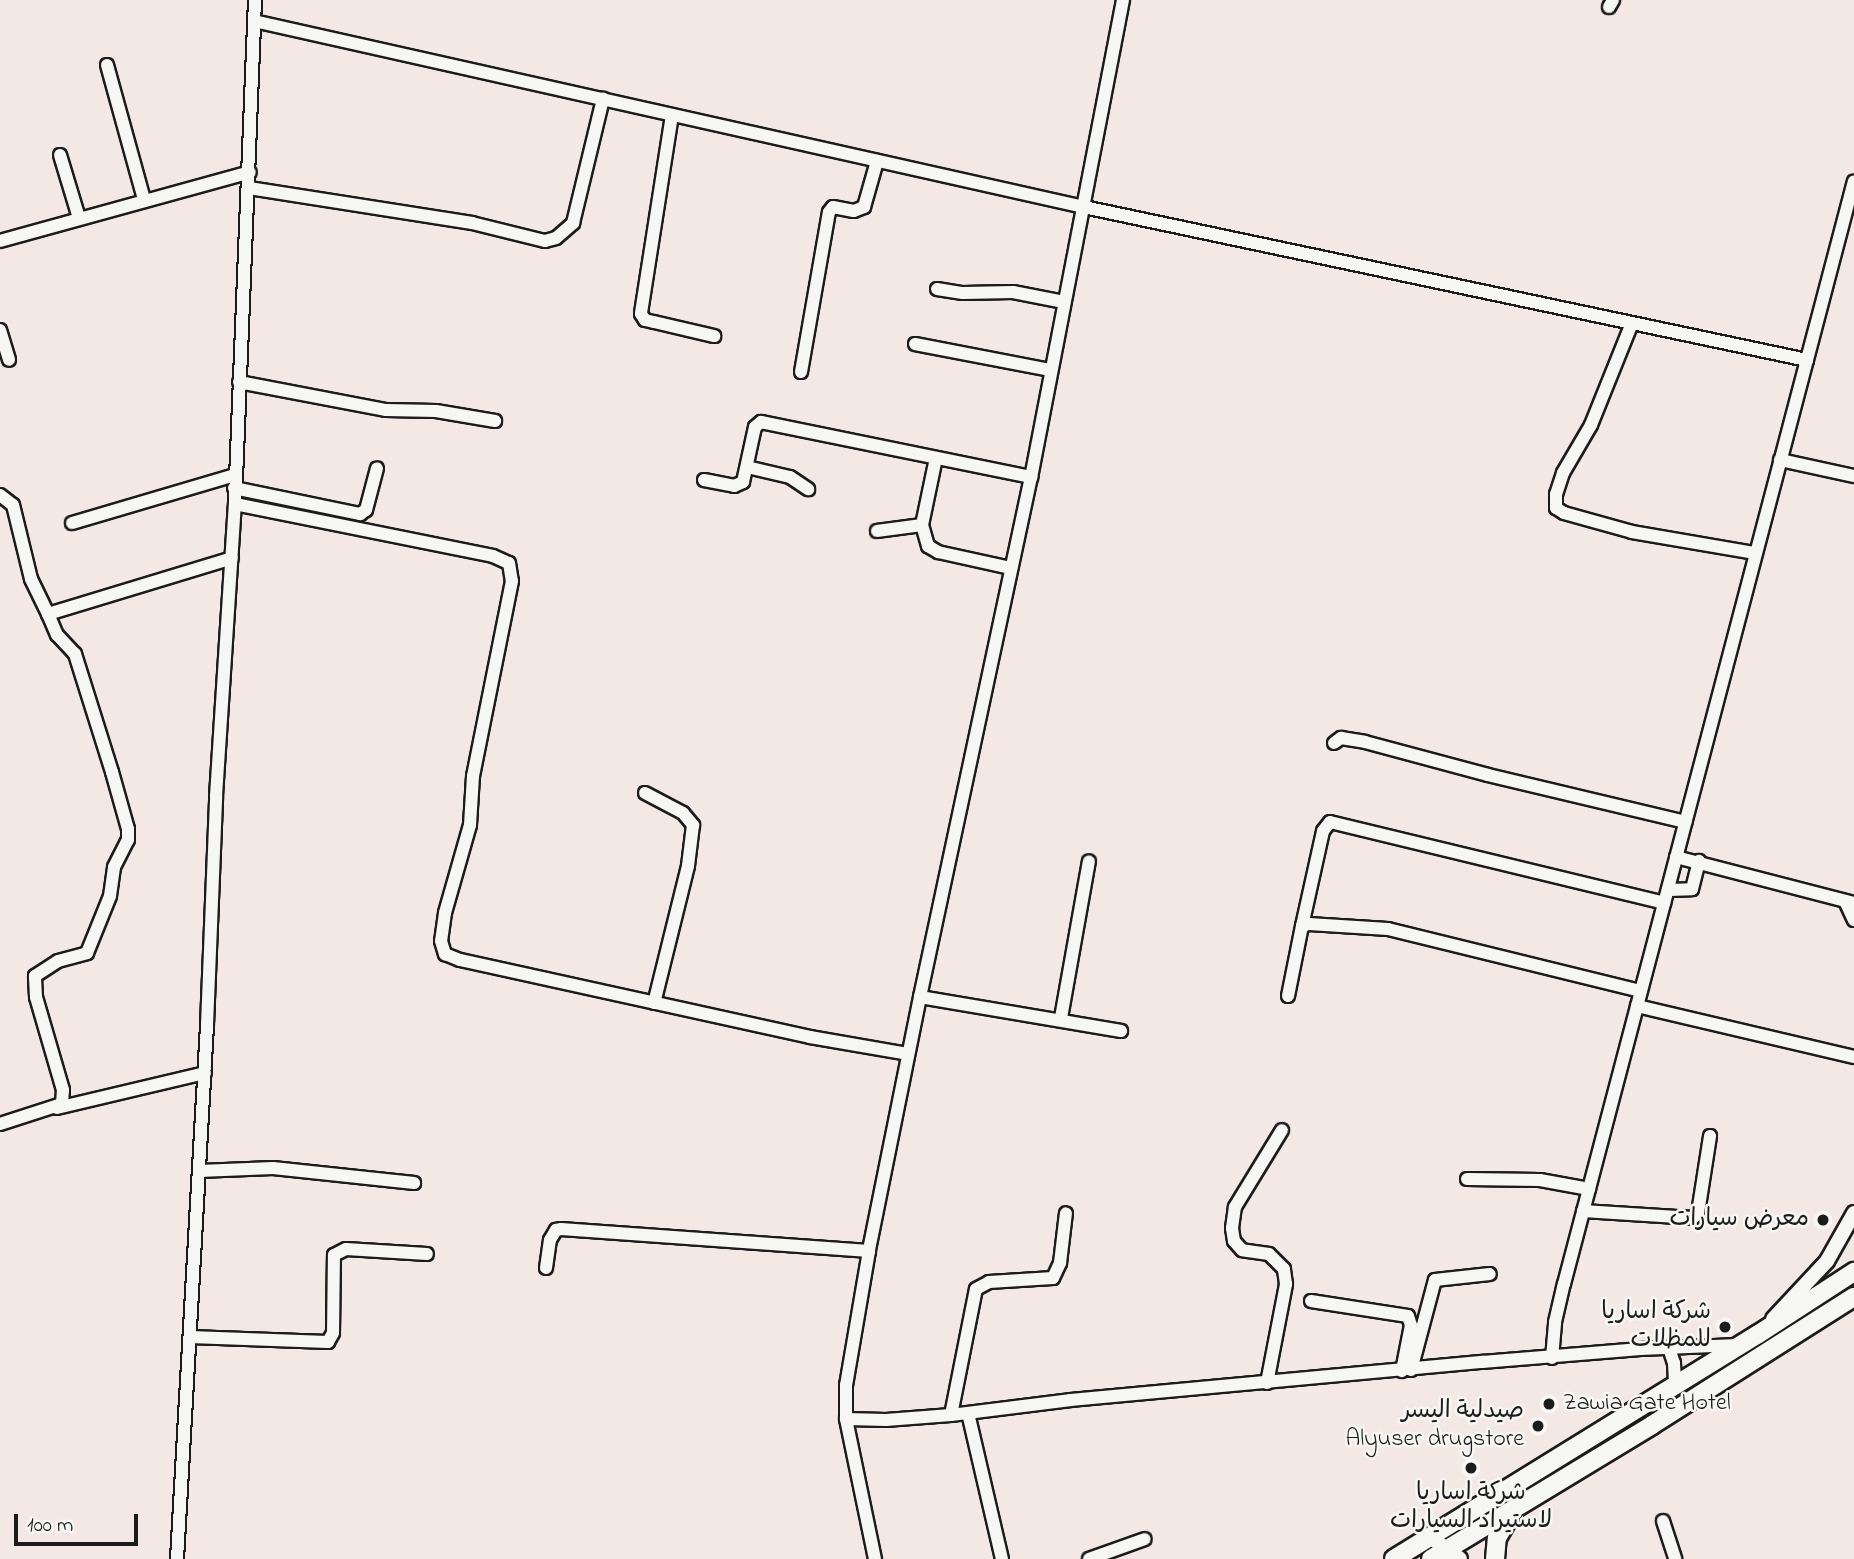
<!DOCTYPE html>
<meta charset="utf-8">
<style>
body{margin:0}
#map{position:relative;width:1854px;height:1559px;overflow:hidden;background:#f4e8e4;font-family:"Indie Flower","Playpen Sans Arabic",sans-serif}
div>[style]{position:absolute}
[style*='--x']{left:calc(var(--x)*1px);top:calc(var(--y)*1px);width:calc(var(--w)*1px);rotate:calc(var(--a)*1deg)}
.roads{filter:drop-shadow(2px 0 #1c1c1c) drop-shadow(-2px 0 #1c1c1c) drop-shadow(0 2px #1c1c1c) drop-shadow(0 -2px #1c1c1c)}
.minor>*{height:12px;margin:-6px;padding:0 6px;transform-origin:6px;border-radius:6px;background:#f6f6f2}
.major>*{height:14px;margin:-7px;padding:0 7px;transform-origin:7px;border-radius:7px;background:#f6f6f2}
.highway>*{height:18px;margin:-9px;padding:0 9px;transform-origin:9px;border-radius:9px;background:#f6f6f2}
.dots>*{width:19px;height:19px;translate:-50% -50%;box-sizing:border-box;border:4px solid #f6f6f2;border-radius:50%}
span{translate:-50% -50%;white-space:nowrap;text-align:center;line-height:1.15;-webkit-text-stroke:5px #f6f6f2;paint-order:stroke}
.poi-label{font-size:24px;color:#1c1c1c}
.right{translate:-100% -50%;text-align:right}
.left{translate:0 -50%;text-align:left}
.scale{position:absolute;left:14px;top:1514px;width:124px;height:32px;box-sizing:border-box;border:4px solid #1c1c1c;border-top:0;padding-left:9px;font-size:21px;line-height:24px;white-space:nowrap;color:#1c1c1c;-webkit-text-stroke:5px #f6f6f2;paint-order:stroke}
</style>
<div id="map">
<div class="roads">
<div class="minor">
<i style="--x:1123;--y:0;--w:486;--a:100.9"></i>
<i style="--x:1031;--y:477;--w:532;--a:102.05"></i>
<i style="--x:920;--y:997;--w:259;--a:101.4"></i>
<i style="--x:869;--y:1251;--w:136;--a:99.7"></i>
<i style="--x:846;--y:1385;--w:34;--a:90"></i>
<i style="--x:846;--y:1419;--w:40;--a:1.4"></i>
<i style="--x:886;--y:1420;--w:65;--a:-4.4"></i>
<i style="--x:951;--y:1415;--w:121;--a:-7.1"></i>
<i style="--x:1071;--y:1400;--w:413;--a:-5.3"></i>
<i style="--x:1482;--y:1362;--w:159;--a:-4.7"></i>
<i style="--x:1640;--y:1349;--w:98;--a:-2.3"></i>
<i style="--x:1609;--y:7;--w:8;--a:-60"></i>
<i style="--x:254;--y:21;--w:851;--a:12.63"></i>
<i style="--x:1084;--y:207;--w:739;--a:11.95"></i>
<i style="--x:107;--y:65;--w:139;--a:74.6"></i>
<i style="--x:672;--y:115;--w:201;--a:98.9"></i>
<i style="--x:641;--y:314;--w:7;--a:56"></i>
<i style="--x:645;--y:320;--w:9;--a:13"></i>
<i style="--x:654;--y:322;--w:62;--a:13.1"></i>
<i style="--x:60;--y:155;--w:66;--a:73.2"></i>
<i style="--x:249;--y:188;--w:226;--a:8.9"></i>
<i style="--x:472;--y:223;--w:75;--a:13.9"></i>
<i style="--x:545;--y:241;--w:11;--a:-15"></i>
<i style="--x:556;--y:238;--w:23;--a:-41"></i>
<i style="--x:573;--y:223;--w:128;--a:-76.4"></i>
<i style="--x:0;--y:241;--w:259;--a:-15.4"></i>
<i style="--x:937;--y:289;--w:26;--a:9"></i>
<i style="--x:963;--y:293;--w:50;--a:-1.1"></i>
<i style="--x:1013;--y:292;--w:52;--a:11.1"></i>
<i style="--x:1632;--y:323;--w:110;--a:111.9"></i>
<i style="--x:1591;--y:425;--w:56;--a:120.3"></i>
<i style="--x:1563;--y:473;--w:22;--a:108"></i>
<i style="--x:1556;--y:494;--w:14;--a:90"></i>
<i style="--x:1556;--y:508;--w:9;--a:32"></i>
<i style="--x:1564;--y:513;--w:71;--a:15.6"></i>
<i style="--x:1632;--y:532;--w:125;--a:9.7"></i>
<i style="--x:0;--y:330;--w:31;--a:73"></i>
<i style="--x:915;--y:344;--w:137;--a:10.9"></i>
<i style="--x:801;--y:372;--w:162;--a:-80.1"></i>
<i style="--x:829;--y:212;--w:6;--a:-51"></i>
<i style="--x:833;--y:207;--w:21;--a:11"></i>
<i style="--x:854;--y:211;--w:11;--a:-22"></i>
<i style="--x:864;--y:207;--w:48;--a:-74.2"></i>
<i style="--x:239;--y:382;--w:150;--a:10.8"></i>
<i style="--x:386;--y:410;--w:50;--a:1.1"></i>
<i style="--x:436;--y:411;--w:60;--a:9.6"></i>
<i style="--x:936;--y:458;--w:68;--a:101.8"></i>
<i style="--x:922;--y:525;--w:22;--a:74"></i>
<i style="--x:928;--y:546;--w:12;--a:31"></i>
<i style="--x:938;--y:552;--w:75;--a:12.4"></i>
<i style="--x:1780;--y:460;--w:76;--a:12.2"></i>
<i style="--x:747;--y:467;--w:44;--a:13.1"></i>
<i style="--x:790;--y:477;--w:22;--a:34"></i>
<i style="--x:704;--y:480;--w:31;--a:11"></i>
<i style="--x:734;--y:486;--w:10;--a:-24"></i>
<i style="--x:743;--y:482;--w:56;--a:-77.7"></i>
<i style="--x:755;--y:427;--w:8;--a:-40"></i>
<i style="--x:761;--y:422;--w:276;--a:11.5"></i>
<i style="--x:234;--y:488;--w:129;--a:11.7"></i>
<i style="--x:360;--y:514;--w:7;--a:-34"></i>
<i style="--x:366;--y:510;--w:43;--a:-75.3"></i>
<i style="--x:0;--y:495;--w:16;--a:38"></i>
<i style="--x:13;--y:505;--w:76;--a:76.3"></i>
<i style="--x:31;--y:579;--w:39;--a:64"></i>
<i style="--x:48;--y:614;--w:192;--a:-16.9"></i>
<i style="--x:235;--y:504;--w:263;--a:11.4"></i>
<i style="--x:493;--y:556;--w:17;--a:24"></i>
<i style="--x:509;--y:563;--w:18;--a:81"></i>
<i style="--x:512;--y:581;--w:199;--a:101.3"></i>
<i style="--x:473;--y:776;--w:49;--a:93.5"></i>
<i style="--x:470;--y:825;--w:91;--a:105.9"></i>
<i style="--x:445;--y:913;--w:28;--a:98"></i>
<i style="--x:441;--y:941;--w:14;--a:73"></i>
<i style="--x:445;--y:954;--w:16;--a:22"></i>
<i style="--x:460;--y:960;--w:358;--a:12.4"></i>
<i style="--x:810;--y:1037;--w:99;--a:9.8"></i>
<i style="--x:72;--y:523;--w:170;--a:-16.4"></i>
<i style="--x:877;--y:531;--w:45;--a:-7.6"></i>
<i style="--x:1334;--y:743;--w:9;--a:-36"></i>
<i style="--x:1341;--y:738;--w:24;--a:9"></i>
<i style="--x:1365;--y:742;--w:127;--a:15"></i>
<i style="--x:1488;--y:775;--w:203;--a:13.4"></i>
<i style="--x:645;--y:793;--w:43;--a:27.8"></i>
<i style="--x:683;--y:813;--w:16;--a:50"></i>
<i style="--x:693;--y:825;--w:41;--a:97"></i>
<i style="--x:688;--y:866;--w:141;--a:103.9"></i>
<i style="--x:1676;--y:857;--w:184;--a:14.5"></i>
<i style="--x:1668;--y:890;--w:24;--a:-2"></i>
<i style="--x:1692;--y:889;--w:29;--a:-76"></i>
<i style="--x:1845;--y:901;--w:21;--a:65"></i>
<i style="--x:1302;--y:926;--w:97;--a:-77.5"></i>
<i style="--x:1323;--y:831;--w:11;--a:-52"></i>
<i style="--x:1330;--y:822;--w:344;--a:13.6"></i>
<i style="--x:1288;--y:996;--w:71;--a:-78.7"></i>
<i style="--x:1302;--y:926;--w:7;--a:-16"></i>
<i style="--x:1309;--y:924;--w:79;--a:3.6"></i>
<i style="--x:1388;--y:929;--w:260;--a:13.8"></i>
<i style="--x:920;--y:997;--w:204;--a:9.6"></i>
<i style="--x:1637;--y:1006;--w:223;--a:13.2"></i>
<i style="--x:1061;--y:1018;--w:159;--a:-79.9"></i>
<i style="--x:57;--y:1108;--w:152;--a:-13.3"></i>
<i style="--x:0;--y:1124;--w:65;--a:-17.9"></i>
<i style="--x:62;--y:1104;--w:14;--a:-86"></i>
<i style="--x:63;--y:1090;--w:97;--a:-106.2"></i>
<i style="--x:36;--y:997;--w:21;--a:-93"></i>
<i style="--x:35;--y:976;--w:27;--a:-33"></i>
<i style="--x:58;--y:961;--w:30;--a:-15"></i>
<i style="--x:87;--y:953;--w:61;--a:-68"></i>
<i style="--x:110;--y:896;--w:29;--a:-82"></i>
<i style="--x:114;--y:867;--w:30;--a:-63"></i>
<i style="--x:128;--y:840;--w:11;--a:-90"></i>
<i style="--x:128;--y:829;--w:59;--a:-105.7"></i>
<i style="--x:112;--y:772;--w:124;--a:-107.4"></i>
<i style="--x:75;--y:654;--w:26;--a:-133"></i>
<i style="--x:57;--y:635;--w:23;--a:-113"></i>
<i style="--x:199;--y:1171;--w:74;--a:-2.3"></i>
<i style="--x:273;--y:1168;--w:142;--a:6.1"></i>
<i style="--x:1467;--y:1179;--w:73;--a:0.8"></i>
<i style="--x:1540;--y:1180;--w:50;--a:10.4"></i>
<i style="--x:1583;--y:1211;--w:110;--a:3.6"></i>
<i style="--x:1693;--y:1218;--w:7;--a:-45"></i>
<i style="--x:1698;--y:1213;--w:78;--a:-81.1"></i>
<i style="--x:546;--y:1268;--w:28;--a:-82"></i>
<i style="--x:550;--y:1240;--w:12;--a:-59"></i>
<i style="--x:556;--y:1230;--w:5;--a:-11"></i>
<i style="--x:561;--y:1229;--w:309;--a:4.1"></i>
<i style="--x:1311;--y:1301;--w:98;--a:8.8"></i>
<i style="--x:1408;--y:1316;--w:9;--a:72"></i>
<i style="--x:1411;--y:1325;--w:47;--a:101.1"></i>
<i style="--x:190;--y:1337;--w:138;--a:2.1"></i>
<i style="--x:328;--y:1342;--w:10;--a:-61"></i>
<i style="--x:333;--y:1333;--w:78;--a:-89.3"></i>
<i style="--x:334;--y:1255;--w:13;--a:-27"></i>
<i style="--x:346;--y:1249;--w:81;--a:3.5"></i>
<i style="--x:1669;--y:1348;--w:16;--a:72"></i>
<i style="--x:1674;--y:1363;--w:22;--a:87"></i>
<i style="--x:1552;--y:1358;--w:36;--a:-85"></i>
<i style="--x:1555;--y:1322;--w:39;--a:-77"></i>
<i style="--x:1564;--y:1284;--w:1140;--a:-75.27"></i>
<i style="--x:1411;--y:1370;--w:93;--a:-75.1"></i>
<i style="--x:1435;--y:1280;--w:55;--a:-6.2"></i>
<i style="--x:1267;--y:1383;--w:101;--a:-79.1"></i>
<i style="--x:1286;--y:1284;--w:15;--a:-98"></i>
<i style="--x:1284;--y:1269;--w:21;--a:-135"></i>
<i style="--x:1269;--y:1254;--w:27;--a:-172"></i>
<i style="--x:1242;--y:1250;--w:12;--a:-132"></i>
<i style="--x:1234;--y:1241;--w:13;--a:-99"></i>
<i style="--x:1232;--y:1228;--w:21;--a:-82"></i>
<i style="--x:1235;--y:1207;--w:90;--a:-58.6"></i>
<i style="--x:968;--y:1413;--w:150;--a:76.9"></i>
<i style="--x:951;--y:1415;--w:128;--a:-78.8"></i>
<i style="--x:976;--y:1289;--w:15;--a:-28"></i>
<i style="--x:989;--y:1282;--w:64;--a:-3.6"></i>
<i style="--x:1053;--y:1278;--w:17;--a:-65"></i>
<i style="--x:1060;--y:1263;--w:50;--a:-83.2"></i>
<i style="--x:846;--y:1419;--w:143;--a:78.3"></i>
<i style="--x:1663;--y:1521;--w:40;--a:72"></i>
<i style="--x:177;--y:1559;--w:535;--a:-86.78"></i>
<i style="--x:207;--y:1025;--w:229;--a:-87.7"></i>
<i style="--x:216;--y:796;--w:293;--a:-86.3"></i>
<i style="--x:235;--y:504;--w:504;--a:-87.73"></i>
<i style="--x:1089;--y:1559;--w:59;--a:-19.7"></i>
</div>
<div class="major">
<i style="--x:1773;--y:1319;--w:79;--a:-47"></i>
<i style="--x:1827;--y:1261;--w:55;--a:-60.6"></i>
<i style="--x:1430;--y:1537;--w:37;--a:36"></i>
</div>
<div class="highway">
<i style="--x:1394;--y:1559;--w:427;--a:-31.7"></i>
<i style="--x:1757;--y:1335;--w:116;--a:-33"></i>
<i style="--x:1431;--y:1559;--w:258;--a:-31.2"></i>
<i style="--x:1652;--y:1425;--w:239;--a:-32.4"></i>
<i style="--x:1495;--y:1559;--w:21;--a:-85"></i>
<i style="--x:1497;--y:1538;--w:28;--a:-60"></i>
</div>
</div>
<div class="dots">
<i style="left:1823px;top:1220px;background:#1c1c1c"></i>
<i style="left:1725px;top:1327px;background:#1c1c1c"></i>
<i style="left:1549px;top:1404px;background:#1c1c1c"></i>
<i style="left:1538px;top:1426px;background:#1c1c1c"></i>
<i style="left:1471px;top:1468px;background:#1c1c1c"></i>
</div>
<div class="poi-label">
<span class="right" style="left:1809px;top:1220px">معرض سيارات</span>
<span class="right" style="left:1711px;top:1327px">شركة اساريا<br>للمظلات</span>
<span class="left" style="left:1563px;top:1404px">Zawia Gate Hotel</span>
<span class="right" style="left:1524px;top:1426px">صيدلية اليسر<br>Alyuser drugstore</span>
<span style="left:1471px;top:1508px">شركة اساريا<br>لاستيراد السيارات</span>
</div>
<div class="scale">100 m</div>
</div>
